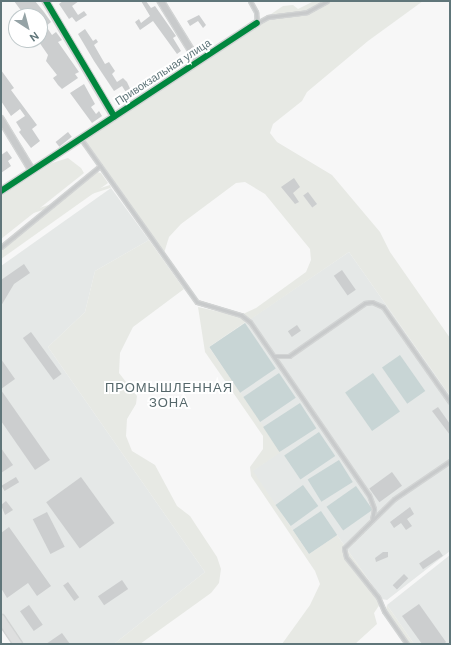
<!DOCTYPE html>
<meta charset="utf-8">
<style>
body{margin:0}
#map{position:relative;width:451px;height:645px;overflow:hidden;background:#f7f7f7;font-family:"DM Sans",sans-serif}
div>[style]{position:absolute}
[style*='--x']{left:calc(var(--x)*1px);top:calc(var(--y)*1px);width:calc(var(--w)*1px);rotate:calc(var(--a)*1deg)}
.built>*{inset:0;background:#e5e8e7}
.green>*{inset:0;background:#e7e9e4;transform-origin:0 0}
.water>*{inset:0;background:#c8d5d5;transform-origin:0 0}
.building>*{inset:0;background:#cccecf;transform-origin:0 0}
.roads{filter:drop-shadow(1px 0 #d2d4d4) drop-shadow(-1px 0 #d2d4d4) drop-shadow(0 1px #d2d4d4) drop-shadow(0 -1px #d2d4d4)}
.lane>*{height:3px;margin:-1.5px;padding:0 1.5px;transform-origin:1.5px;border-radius:1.5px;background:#c8cacb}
.street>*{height:5.5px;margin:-2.75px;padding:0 2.75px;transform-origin:2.75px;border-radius:2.75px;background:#c8cacb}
.secondary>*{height:8px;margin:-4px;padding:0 4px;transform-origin:4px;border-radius:4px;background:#dedfdf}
.cycleway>*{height:6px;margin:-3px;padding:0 3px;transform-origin:3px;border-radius:3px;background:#00873e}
span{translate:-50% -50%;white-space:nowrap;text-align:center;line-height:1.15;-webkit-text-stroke:4px #fff;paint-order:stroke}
.street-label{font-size:11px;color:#60767a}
.quarter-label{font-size:13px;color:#56686b;letter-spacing:1px}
.frame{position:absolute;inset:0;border:2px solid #60767a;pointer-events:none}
.north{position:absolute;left:8px;top:8px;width:40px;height:40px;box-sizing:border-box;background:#fff;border:1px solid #bfc8ca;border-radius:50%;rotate:144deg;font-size:11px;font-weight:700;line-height:16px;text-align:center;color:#60767a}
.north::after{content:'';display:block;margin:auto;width:14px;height:18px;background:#95a3a6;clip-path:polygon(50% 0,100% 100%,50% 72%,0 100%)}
</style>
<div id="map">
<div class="built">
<i style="clip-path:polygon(111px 188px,149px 240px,95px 271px,85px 312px,48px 347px,205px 572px,114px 644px,23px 644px,1px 612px,1px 266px)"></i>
<i style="clip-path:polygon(349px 252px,450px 396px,450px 551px,387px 600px,382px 599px,337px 535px,309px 554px,252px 471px,280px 452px,209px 347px)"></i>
<i style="clip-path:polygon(450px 555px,450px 644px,414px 644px,387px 605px)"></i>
</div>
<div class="green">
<i style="clip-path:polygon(314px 1px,423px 1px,368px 41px,307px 92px,302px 101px,273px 124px,270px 133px,277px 142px,332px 175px,380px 232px,390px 252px,450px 338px,450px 396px,349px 252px,251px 319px,243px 314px,256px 308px,306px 272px,311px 260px,310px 249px,265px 194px,245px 182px,236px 183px,181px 224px,169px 237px,164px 253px,84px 139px,283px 6px,293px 5px,298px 9px)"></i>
<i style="clip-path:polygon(68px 158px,81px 168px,84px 173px,1px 239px,1px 196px,52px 163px)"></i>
<i style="clip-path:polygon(97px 172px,101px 173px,108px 183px,1px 259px,1px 249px)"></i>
<i style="left:110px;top:185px;width:3px;height:133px;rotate:72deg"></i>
<i style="clip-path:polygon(149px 240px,184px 289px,133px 327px,120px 353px,119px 373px,137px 396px,136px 404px,127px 419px,126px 436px,132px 451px,155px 465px,177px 506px,190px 516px,217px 557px,221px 569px,219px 583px,211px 593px,140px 644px,114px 644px,205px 572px,48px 347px,85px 312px,95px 271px)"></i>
<i style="clip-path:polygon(198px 307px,238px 316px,247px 321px,209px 347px,281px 452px,253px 471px,309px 554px,337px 535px,382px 599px,378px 600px,380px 604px,374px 613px,377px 624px,355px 644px,282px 644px,310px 605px,320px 584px,315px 571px,251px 476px,250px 467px,263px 449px,263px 436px,205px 352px)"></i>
<i style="clip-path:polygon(387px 605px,414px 644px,409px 644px,386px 610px)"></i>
</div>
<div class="water">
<i style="left:245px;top:323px;width:55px;height:43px;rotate:56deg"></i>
<i style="left:400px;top:355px;width:44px;height:22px;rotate:55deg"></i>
<i style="left:279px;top:373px;width:30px;height:43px;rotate:56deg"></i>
<i style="left:373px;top:373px;width:47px;height:34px;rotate:55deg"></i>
<i style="left:300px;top:403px;width:30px;height:44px;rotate:57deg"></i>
<i style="left:319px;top:432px;width:29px;height:42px;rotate:56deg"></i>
<i style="left:339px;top:460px;width:26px;height:37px;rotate:58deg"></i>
<i style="left:303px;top:485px;width:26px;height:34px;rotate:54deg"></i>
<i style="left:356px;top:486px;width:29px;height:36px;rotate:55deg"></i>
<i style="left:321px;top:511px;width:29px;height:34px;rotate:56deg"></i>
</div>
<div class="building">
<i style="clip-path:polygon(14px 1px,35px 1px,44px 12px,51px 22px,46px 26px,52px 35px,56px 32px,62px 40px,58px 42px,79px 72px,75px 74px,78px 78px,62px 89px,58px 85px,53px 78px,57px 75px,46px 61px,48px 55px,39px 42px,43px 40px,40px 35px,40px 16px,25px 16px)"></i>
<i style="clip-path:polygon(63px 1px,79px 1px,72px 6px,78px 15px,84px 11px,87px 15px,76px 22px,72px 17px,69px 19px,59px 4px)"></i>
<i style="clip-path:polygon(141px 1px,146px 1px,151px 8px,155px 6px,176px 36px,173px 38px,181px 51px,177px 54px,153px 21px,140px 30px,135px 22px,139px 19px,141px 23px,150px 16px)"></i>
<i style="clip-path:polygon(199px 15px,206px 25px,203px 28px,198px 21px,190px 26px,187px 21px)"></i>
<i style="clip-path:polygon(85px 29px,93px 41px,96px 39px,98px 42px,94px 45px,105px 64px,109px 62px,115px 71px,112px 74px,117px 82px,123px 78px,127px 82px,133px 95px,129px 97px,122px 86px,114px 91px,94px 61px,78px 34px)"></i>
<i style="clip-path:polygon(1px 70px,14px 88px,11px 90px,37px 125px,32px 129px,40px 141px,31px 148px,19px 132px,21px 130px,16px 122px,25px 116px,20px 109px,11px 116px,1px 101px)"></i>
<i style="clip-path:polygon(84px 84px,95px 104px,91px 107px,96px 114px,99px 111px,102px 116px,92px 123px,70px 93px)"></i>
<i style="left:68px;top:132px;width:6px;height:16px;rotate:51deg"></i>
<i style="clip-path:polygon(7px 151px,12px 158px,8px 161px,11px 166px,1px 173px,1px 155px)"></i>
<i style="clip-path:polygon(294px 178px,300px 187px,293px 193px,299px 202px,295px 204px,281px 187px)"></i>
<i style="left:308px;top:192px;width:15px;height:6px;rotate:53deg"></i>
<i style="clip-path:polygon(24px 264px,30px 273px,14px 284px,1px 306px,1px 280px)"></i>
<i style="left:342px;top:270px;width:24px;height:10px;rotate:55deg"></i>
<i style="left:297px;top:325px;width:7px;height:11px;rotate:56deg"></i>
<i style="left:31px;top:332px;width:52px;height:10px;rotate:54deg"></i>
<i style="clip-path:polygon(1px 359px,15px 379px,1px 389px)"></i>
<i style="clip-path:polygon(1px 390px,50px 460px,35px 470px,1px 421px)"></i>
<i style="clip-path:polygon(438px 407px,450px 424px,450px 435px,432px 411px)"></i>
<i style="clip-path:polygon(1px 448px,13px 465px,1px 473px)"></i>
<i style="left:392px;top:472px;width:17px;height:28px;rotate:54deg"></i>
<i style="left:16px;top:477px;width:6px;height:17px;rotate:59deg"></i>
<i style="left:81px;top:477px;width:57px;height:43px;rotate:54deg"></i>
<i style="clip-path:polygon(6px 501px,13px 510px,5px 515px,1px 505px)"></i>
<i style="clip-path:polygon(410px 507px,414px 514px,407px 519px,412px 526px,406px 530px,401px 523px,394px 528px,390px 522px)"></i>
<i style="left:47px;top:512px;width:39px;height:16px;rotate:63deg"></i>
<i style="clip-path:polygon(9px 527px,51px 586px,37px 596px,28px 583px,7px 598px,1px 588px,1px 533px)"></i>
<i style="left:439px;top:550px;width:7px;height:24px;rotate:56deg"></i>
<i style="clip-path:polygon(383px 552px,388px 552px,388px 557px,376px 562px,375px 558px)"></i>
<i style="left:404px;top:574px;width:6px;height:16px;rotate:45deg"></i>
<i style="left:122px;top:580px;width:11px;height:29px;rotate:56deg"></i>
<i style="left:68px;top:582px;width:19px;height:6px;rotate:54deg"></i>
<i style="clip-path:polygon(419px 604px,446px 642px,444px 644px,422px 644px,402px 616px)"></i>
<i style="left:29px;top:605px;width:24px;height:11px;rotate:55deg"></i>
<i style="clip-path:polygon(62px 633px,70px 644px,46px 644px)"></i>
</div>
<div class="roads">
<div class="lane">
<i style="--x:250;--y:1;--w:13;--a:61"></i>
<i style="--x:256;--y:12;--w:11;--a:85"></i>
<i style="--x:257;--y:23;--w:13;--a:-29"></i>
<i style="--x:268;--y:17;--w:39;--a:-7"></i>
<i style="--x:307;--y:12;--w:23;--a:-29"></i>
<i style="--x:81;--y:139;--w:200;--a:54.6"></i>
<i style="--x:197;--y:302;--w:46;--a:16.5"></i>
<i style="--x:241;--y:315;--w:11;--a:38"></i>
<i style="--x:250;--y:322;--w:210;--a:55.5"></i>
<i style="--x:369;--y:495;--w:15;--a:70"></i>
<i style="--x:374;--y:509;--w:11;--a:100"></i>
<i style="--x:1;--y:247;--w:128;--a:-39.3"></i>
<i style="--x:274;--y:356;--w:15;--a:0"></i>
<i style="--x:289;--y:356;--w:93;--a:-34.9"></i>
<i style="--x:365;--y:303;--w:7;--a:-8"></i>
<i style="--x:372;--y:302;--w:12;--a:24"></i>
<i style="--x:383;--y:307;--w:116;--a:54.8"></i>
<i style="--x:407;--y:644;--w:40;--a:-124.9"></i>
<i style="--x:384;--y:611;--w:15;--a:-113"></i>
<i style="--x:378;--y:597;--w:51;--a:-128.7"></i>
<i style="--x:346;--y:557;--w:9;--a:-103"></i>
<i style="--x:344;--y:548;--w:70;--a:-44.4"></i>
<i style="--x:394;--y:499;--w:68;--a:-34.2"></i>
</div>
<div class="street">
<i style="--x:46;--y:1;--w:134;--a:59.4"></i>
<i style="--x:161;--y:1;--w:70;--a:58.3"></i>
<i style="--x:1;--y:119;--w:60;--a:58.7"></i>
<i style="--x:1;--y:191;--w:306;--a:-33.3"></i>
</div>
<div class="secondary">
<i style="--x:1;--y:619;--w:30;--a:56"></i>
</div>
</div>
<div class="cycleway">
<i style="--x:46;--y:1;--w:134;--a:59.4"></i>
<i style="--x:1;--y:191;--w:306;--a:-33.3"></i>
</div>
<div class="street-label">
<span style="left:163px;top:72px;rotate:-33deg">Привокзальная улица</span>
</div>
<div class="quarter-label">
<span style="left:169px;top:396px">ПРОМЫШЛЕННАЯ<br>ЗОНА</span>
</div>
<div class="frame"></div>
<div class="north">N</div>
</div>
